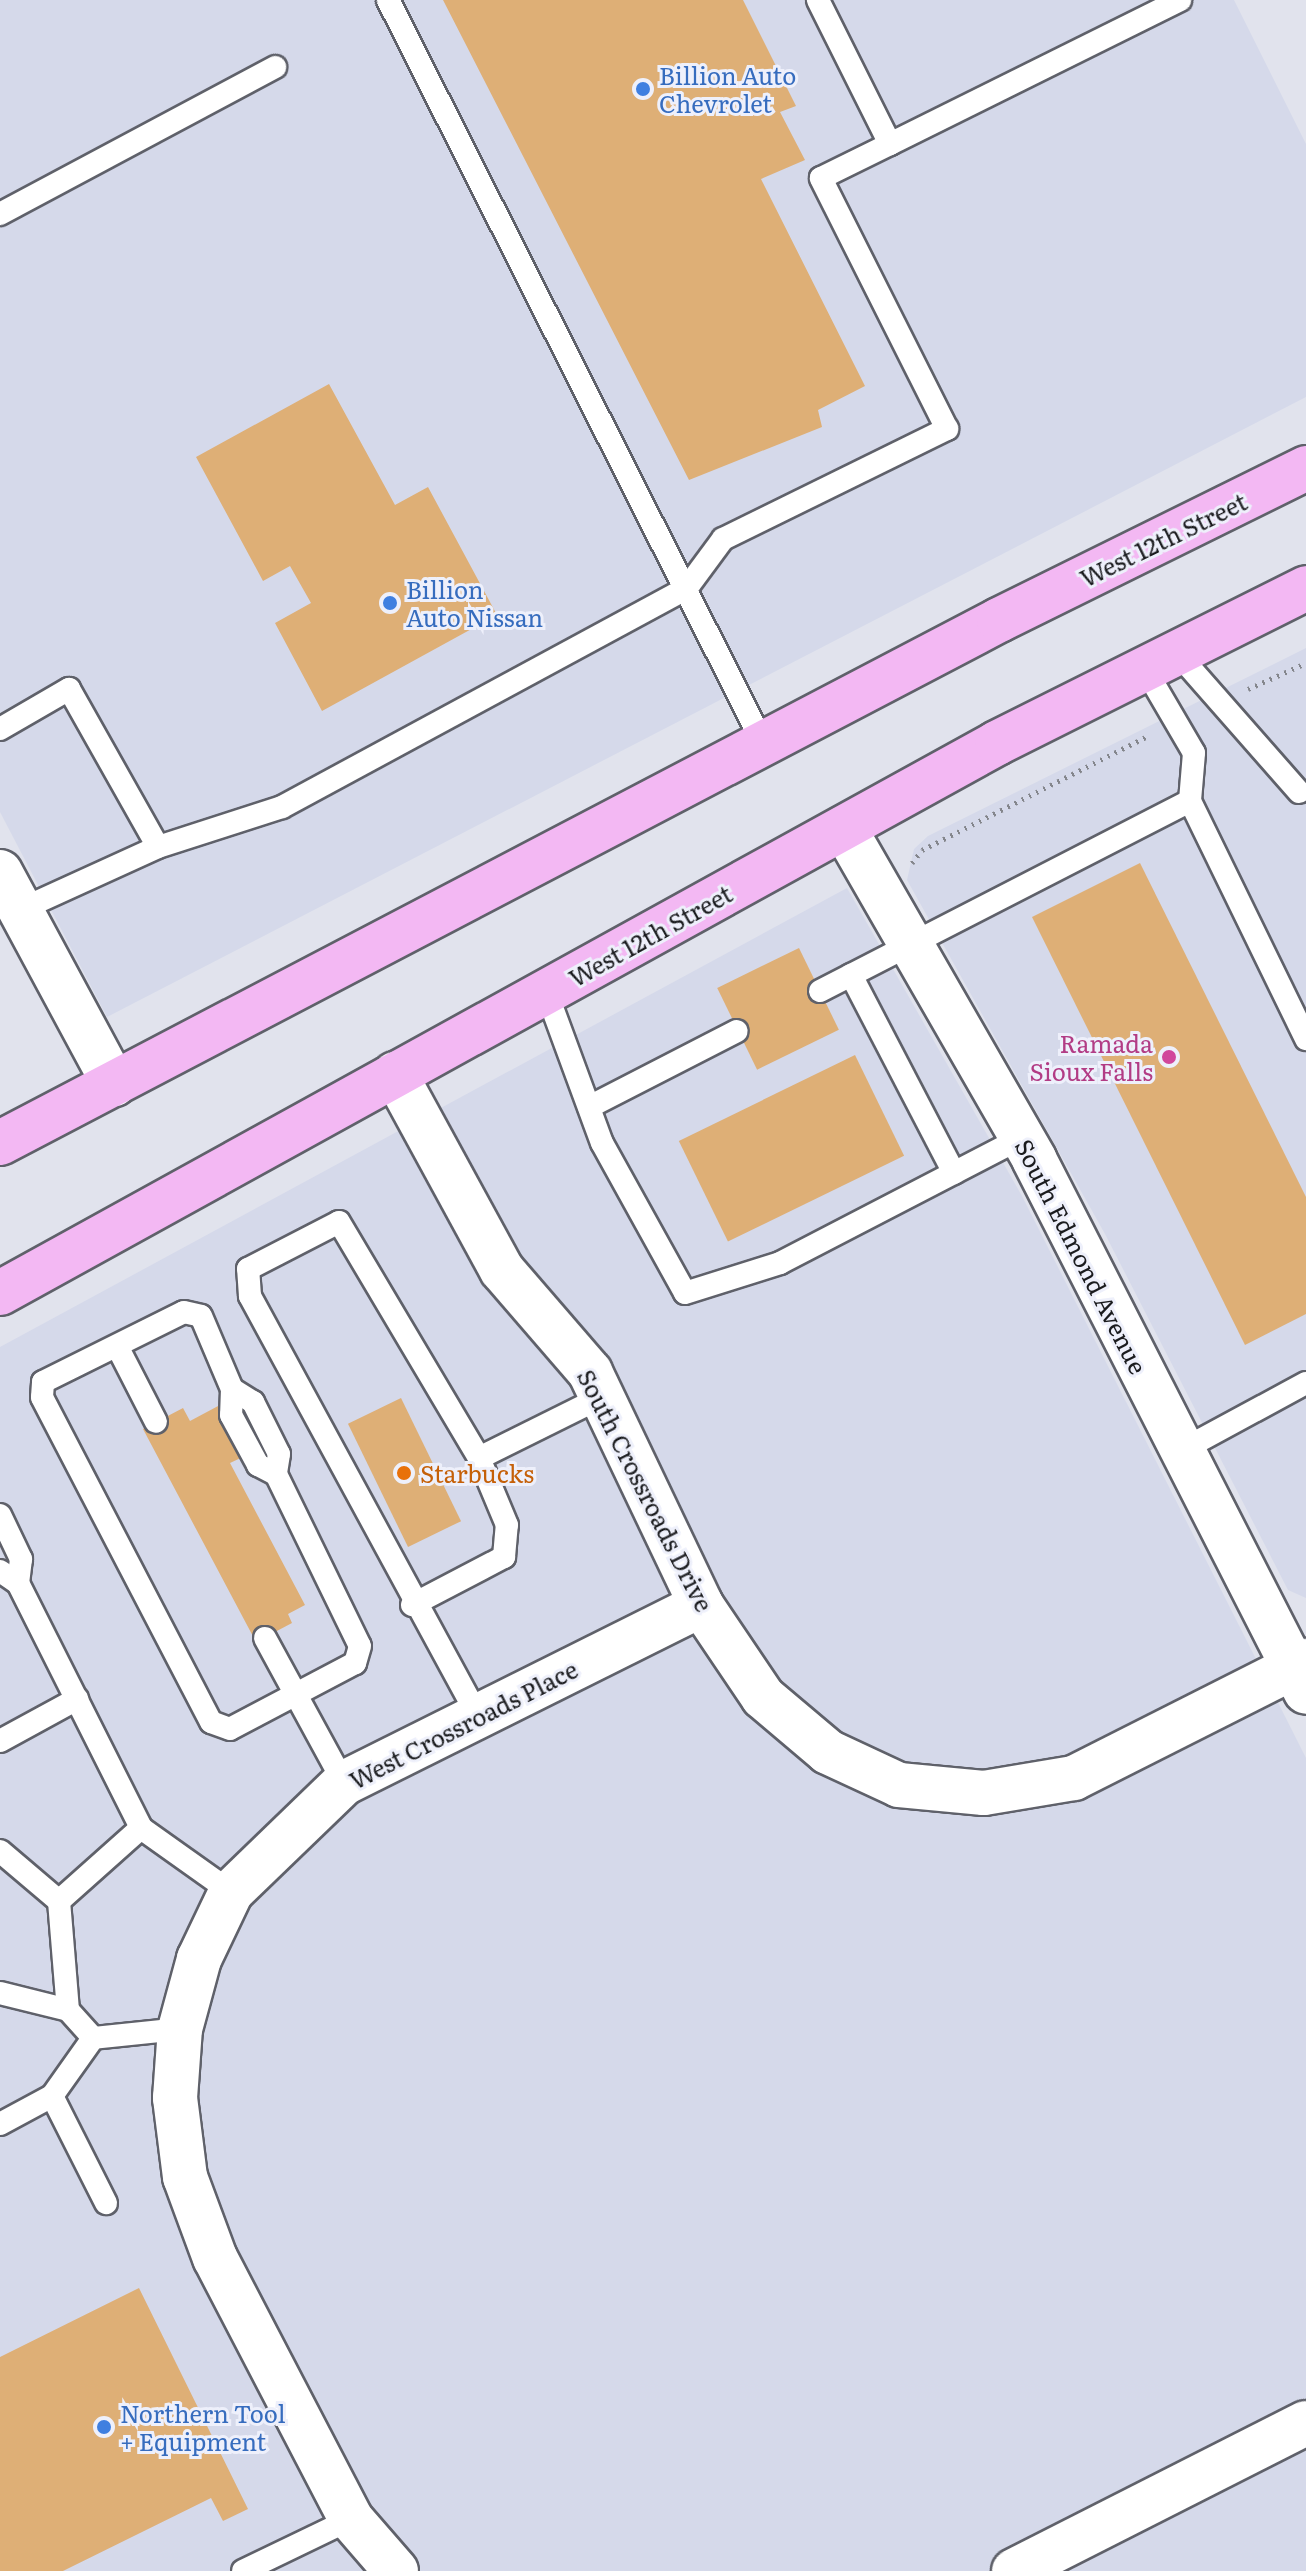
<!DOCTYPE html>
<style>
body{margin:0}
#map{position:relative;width:1306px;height:2571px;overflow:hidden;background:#e1e3ed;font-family:Literata,serif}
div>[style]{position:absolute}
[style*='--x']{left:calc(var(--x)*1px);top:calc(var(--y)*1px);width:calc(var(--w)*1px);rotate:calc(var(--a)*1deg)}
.built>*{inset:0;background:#d5d9ea}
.building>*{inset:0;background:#deaf76;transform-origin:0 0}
.path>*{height:5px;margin-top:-2.5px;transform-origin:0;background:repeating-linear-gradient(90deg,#84868c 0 2px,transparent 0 8px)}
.roads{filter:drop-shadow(2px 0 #5f616a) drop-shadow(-2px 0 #5f616a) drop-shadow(0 2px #5f616a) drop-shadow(0 -2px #5f616a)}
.service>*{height:22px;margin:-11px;padding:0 11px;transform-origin:11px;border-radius:11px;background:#fff}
.minor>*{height:44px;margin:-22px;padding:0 22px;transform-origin:22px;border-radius:22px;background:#fff}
.primary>*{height:44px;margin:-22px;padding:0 22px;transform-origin:22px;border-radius:22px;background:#f3b8f3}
.dots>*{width:22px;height:22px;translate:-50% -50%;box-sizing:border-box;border:4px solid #eef0fb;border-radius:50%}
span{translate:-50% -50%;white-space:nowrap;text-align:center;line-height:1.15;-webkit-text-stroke:6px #eef0fb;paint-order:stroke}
.shop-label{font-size:24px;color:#366cbe}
.left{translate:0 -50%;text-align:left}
.street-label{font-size:24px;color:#1a1b1e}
.hotel-label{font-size:24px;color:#b23c85}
.right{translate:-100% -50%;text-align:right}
.food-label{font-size:24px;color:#c56008}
</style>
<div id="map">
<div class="built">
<i style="clip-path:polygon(0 0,1234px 0,1306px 144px,1306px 397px,107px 1017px,0 812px)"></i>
<i style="clip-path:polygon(1306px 648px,1306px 1598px,1288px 1590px,1105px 1234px,907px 880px,914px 849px,928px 836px)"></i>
<i style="clip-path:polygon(847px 888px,1022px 1196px,1306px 1758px,1306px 2571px,0 2571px,0 1347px)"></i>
</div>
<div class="building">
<i style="clip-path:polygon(443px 0,743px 0,796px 106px,780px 112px,805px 160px,761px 179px,865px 386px,818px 410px,822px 427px,689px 480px)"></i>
<i style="clip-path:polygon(329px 384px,395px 505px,428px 487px,497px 615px,322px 711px,275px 623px,311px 603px,290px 566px,263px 581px,196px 457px)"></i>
<i style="clip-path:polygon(1140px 863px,1306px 1197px,1306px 1314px,1245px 1345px,1032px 917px)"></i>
<i style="left:799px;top:948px;width:91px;height:91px;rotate:64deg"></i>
<i style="left:855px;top:1055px;width:112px;height:196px;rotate:64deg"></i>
<i style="left:401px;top:1398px;width:137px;height:59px;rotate:64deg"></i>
<i style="clip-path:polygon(220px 1405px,247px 1455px,230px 1463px,305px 1605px,288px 1614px,292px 1623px,256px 1642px,143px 1429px,183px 1408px,190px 1421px)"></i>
<i style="clip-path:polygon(139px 2288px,248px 2509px,223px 2521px,211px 2498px,63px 2571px,0 2571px,0 2357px)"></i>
</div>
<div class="path">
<i style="--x:1248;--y:689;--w:64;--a:-24.1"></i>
<i style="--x:912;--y:863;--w:16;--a:-52"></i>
<i style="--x:922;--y:850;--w:253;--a:-26.8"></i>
</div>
<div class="roads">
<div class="service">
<i style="--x:388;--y:0;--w:835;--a:63.22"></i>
<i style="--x:890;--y:144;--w:324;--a:-26.4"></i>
<i style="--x:0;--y:214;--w:312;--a:-28.1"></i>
<i style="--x:1177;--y:653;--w:185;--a:48.7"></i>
<i style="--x:1145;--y:669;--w:97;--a:59.7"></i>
<i style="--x:1194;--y:753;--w:48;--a:94.8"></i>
<i style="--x:1190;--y:801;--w:265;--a:64"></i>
<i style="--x:0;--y:729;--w:80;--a:-30.1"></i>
<i style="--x:69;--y:689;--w:181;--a:60.6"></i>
<i style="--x:158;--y:847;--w:152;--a:155.5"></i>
<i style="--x:158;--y:847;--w:130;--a:-17.9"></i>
<i style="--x:282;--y:807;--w:459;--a:-28.4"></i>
<i style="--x:686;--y:589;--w:62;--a:-53.5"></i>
<i style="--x:723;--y:539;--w:250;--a:-26.2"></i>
<i style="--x:947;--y:429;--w:281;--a:-116.7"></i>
<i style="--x:821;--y:178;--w:77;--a:-26.2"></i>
<i style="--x:890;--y:144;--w:161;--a:-116.6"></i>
<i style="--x:851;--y:975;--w:223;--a:62.5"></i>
<i style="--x:546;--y:991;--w:162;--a:69.8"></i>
<i style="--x:602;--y:1143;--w:171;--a:61"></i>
<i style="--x:685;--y:1293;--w:100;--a:-17.5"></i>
<i style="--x:780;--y:1263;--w:271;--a:-27.4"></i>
<i style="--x:820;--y:991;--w:416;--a:-27.2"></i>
<i style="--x:589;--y:1107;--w:166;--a:-27.2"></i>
<i style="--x:117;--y:1346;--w:85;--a:62.8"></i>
<i style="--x:232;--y:1389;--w:25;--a:32"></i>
<i style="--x:253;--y:1402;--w:58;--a:63.4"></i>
<i style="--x:279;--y:1454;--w:20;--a:99"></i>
<i style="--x:276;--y:1474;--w:191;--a:64"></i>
<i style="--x:360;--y:1646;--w:18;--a:106"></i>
<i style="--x:355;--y:1663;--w:141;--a:152.2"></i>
<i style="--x:230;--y:1729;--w:20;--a:-160"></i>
<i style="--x:211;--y:1722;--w:366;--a:-117.5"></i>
<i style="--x:42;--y:1397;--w:15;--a:-86"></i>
<i style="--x:43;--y:1382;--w:157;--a:-26.4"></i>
<i style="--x:184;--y:1312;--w:17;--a:13"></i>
<i style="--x:201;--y:1316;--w:79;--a:67"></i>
<i style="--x:232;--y:1389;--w:26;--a:92"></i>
<i style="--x:231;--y:1415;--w:57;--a:61.6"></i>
<i style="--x:258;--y:1465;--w:20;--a:27"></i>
<i style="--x:1182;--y:1450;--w:141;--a:-28.4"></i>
<i style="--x:0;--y:1515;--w:49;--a:64.5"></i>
<i style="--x:21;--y:1559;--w:24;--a:97"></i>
<i style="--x:0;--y:1571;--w:22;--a:34"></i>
<i style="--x:18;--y:1583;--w:274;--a:63.3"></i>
<i style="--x:141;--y:1828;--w:110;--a:35.4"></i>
<i style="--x:412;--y:1605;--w:104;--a:-27.6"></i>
<i style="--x:504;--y:1557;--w:32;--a:-85"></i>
<i style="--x:507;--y:1525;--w:73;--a:-112.7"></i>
<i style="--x:265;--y:1638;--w:165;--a:61.4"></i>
<i style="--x:478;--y:1716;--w:478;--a:-118.5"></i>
<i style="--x:250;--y:1296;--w:27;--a:-94"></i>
<i style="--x:248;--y:1269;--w:102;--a:-27.3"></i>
<i style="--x:339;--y:1222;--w:274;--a:59.3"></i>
<i style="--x:479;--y:1458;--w:137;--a:-26.4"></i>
<i style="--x:0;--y:1741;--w:88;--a:-28.6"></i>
<i style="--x:0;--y:1851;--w:77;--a:40.3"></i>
<i style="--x:59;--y:1901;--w:110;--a:-41.7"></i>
<i style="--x:59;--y:1901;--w:109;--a:85.3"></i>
<i style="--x:68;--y:2010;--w:38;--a:48"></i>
<i style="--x:0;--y:1993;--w:70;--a:14"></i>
<i style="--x:52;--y:2096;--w:120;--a:63.2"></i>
<i style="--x:0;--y:2124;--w:59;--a:-28.3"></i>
<i style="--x:52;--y:2096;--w:71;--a:-54.7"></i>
<i style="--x:93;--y:2038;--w:87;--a:-5.9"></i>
<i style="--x:243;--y:2571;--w:120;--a:-25.7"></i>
</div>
<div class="minor">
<i style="--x:844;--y:828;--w:382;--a:60.1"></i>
<i style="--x:1034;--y:1159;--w:598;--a:62.96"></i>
<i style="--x:0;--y:872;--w:241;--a:61.7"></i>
<i style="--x:395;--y:1074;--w:223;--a:61.4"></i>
<i style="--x:502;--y:1270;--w:135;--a:49.2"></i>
<i style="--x:590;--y:1372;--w:258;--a:64.5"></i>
<i style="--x:701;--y:1605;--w:111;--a:56"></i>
<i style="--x:763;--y:1697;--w:85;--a:40.2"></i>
<i style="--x:828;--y:1752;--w:78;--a:24.9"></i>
<i style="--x:899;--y:1785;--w:85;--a:5.4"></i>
<i style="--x:984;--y:1793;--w:91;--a:-9.5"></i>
<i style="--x:1074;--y:1778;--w:260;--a:-26.8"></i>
<i style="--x:396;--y:2571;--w:69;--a:-130.9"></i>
<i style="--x:351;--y:2519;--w:294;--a:-117.5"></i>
<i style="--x:215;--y:2258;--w:86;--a:-110.3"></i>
<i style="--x:185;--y:2177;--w:80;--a:-97.2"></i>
<i style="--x:175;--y:2098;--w:69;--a:-85.9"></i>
<i style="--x:180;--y:2029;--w:73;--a:-74.8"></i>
<i style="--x:199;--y:1959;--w:74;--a:-64.5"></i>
<i style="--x:231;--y:1892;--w:157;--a:-44"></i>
<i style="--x:344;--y:1783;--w:399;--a:-26.5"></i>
<i style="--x:1014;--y:2571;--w:327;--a:-26.9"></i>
</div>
<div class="primary">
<i style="--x:0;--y:1143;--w:1128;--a:-27.63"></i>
<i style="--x:999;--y:620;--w:343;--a:-26.3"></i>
<i style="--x:0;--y:1293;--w:1139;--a:-28.88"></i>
<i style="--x:997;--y:743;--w:346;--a:-26.6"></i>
</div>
</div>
<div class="dots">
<i style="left:643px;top:89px;background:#3f7fe0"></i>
<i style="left:390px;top:603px;background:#3f7fe0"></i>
<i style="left:1169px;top:1057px;background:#d1479c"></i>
<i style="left:404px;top:1473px;background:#e8710a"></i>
<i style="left:104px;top:2427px;background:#3f7fe0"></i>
</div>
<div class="shop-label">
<span class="left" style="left:659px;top:89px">Billion Auto<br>Chevrolet</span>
<span class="left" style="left:406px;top:603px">Billion<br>Auto Nissan</span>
<span class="left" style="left:120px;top:2427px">Northern Tool<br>+ Equipment</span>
</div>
<div class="street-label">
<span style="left:1163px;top:539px;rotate:-26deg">West 12th Street</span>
<span style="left:650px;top:935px;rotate:-29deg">West 12th Street</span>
<span style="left:1082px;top:1256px;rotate:63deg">South Edmond Avenue</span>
<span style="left:646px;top:1490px;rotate:63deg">South Crossroads Drive</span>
<span style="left:463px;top:1724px;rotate:-27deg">West Crossroads Place</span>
</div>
<div class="hotel-label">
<span class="right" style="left:1153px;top:1057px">Ramada<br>Sioux Falls</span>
</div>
<div class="food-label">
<span class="left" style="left:420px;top:1473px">Starbucks</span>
</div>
</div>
